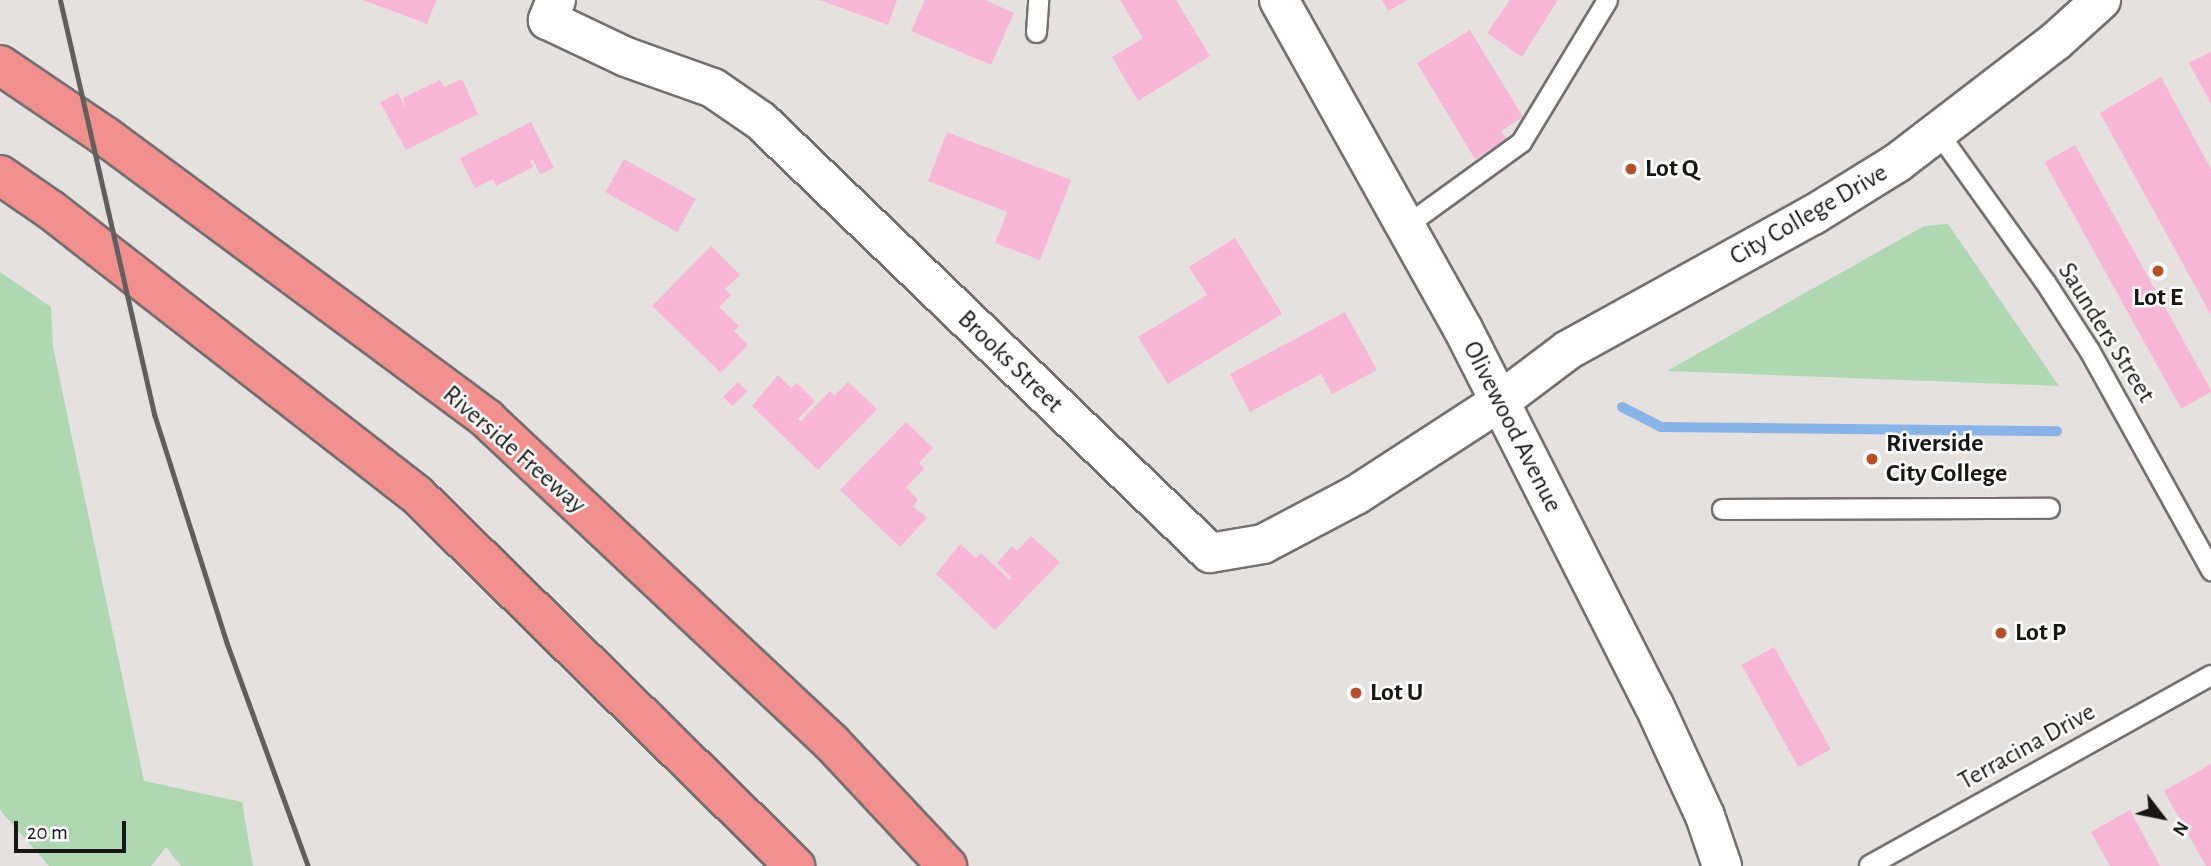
<!DOCTYPE html>
<style>
body{margin:0}
#map{position:relative;width:2211px;height:866px;overflow:hidden;background:#e5e1df;font-family:"Alegreya Sans",sans-serif}
div>[style]{position:absolute}
[style*='--x']{left:calc(var(--x)*1px);top:calc(var(--y)*1px);width:calc(var(--w)*1px);rotate:calc(var(--a)*1deg)}
.green>*{inset:0;background:#aed8b1}
.stream>*{height:10px;margin:-5px;padding:0 5px;transform-origin:5px;border-radius:5px;background:#88b3e7}
.building>*{inset:0;background:#f8b6d7;transform-origin:0 0}
.roads{filter:drop-shadow(2px 0 #74706f) drop-shadow(-2px 0 #74706f) drop-shadow(0 2px #74706f) drop-shadow(0 -2px #74706f)}
.lane>*{height:19px;margin:-9.5px;padding:0 9.5px;transform-origin:9.5px;border-radius:9.5px;background:#fff}
.street>*{height:38px;margin:-19px;padding:0 19px;transform-origin:19px;border-radius:19px;background:#fff}
.secondary>*{height:38px;margin:-19px;padding:0 19px;transform-origin:19px;border-radius:19px;background:#fff}
.highway>*{height:38px;margin:-19px;padding:0 19px;transform-origin:19px;border-radius:19px;background:#f2908e}
.rail>*{height:5px;margin:-2.5px;padding:0 2.5px;transform-origin:2.5px;border-radius:2.5px;background:#615f5d}
.dots>*{width:19px;height:19px;translate:-50% -50%;box-sizing:border-box;border:4px solid #fff;border-radius:50%}
span{translate:-50% -50%;white-space:nowrap;text-align:center;line-height:1.15;-webkit-text-stroke:5px #fff;paint-order:stroke}
.poi-label{font-size:26px;color:#181716;font-weight:700}
.left{translate:0 -50%;text-align:left}
.street-label{font-size:26px;color:#181716}
.north{position:absolute;left:2127px;top:782px;width:70px;height:70px;-webkit-text-stroke:5px #fff;paint-order:stroke;rotate:122deg;font-size:19px;font-weight:700;line-height:28px;text-align:center;color:#181716}
.north::after{content:'';display:block;margin:auto;width:24px;height:32px;background:#181716;clip-path:polygon(50% 0,100% 100%,50% 72%,0 100%)}
.scale{position:absolute;left:14px;top:821px;width:112px;height:32px;box-sizing:border-box;border:4px solid #181716;border-top:0;padding-left:9px;font-size:21px;line-height:24px;white-space:nowrap;color:#181716;-webkit-text-stroke:5px #fff;paint-order:stroke}
</style>
<div id="map">
<div class="green">
<i style="clip-path:polygon(1948px 224px,2059px 386px,1667px 371px,1924px 226px)"></i>
<i style="clip-path:polygon(0 272px,51px 307px,53px 347px,144px 781px,242px 802px,253px 866px,181px 866px,166px 847px,151px 866px,49px 866px,0 810px)"></i>
</div>
<div class="stream">
<i style="--x:1622;--y:407;--w:44;--a:27.1"></i>
<i style="--x:1661;--y:427;--w:396;--a:0.6"></i>
</div>
<div class="building">
<i style="clip-path:polygon(363px 0,436px 0,427px 24px)"></i>
<i style="clip-path:polygon(820px 0,897px 0,888px 25px)"></i>
<i style="clip-path:polygon(925px 0,985px 0,1014px 13px,991px 65px,911px 31px)"></i>
<i style="clip-path:polygon(1120px 0,1176px 0,1210px 56px,1138px 101px,1112px 57px,1143px 38px)"></i>
<i style="clip-path:polygon(1382px 0,1408px 0,1388px 11px)"></i>
<i style="clip-path:polygon(1510px 0,1558px 0,1522px 57px,1487px 33px)"></i>
<i style="clip-path:polygon(1470px 30px,1523px 117px,1501px 131px,1507px 140px,1475px 159px,1417px 63px)"></i>
<i style="clip-path:polygon(2211px 52px,2211px 104px,2189px 63px)"></i>
<i style="clip-path:polygon(2161px 77px,2211px 169px,2211px 315px,2100px 113px)"></i>
<i style="clip-path:polygon(462px 79px,478px 114px,406px 150px,380px 102px,398px 93px,405px 108px,403px 98px,440px 80px,444px 87px)"></i>
<i style="clip-path:polygon(531px 122px,554px 168px,540px 174px,533px 160px,530px 161px,533px 167px,496px 186px,493px 179px,475px 188px,460px 158px)"></i>
<i style="clip-path:polygon(947px 132px,1071px 180px,1040px 260px,995px 243px,1007px 212px,928px 181px)"></i>
<i style="left:2075px;top:145px;width:282px;height:35px;rotate:61deg"></i>
<i style="left:624px;top:159px;width:82px;height:38px;rotate:29deg"></i>
<i style="clip-path:polygon(1235px 238px,1282px 314px,1168px 384px,1138px 337px,1207px 295px,1189px 267px)"></i>
<i style="clip-path:polygon(711px 246px,740px 275px,725px 289px,731px 295px,719px 307px,739px 326px,734px 331px,748px 345px,721px 373px,652px 306px)"></i>
<i style="clip-path:polygon(1345px 312px,1377px 370px,1332px 394px,1321px 374px,1250px 412px,1230px 374px)"></i>
<i style="clip-path:polygon(778px 375px,791px 388px,797px 383px,815px 401px,798px 419px,801px 421px,830px 391px,834px 396px,848px 382px,877px 409px,818px 470px,752px 406px)"></i>
<i style="left:738px;top:382px;width:13px;height:21px;rotate:45deg"></i>
<i style="clip-path:polygon(906px 422px,933px 448px,919px 463px,924px 469px,906px 487px,918px 500px,913px 506px,927px 518px,900px 547px,840px 490px)"></i>
<i style="clip-path:polygon(1031px 536px,1060px 562px,995px 630px,936px 574px,960px 544px,976px 558px,981px 553px,1010px 580px,1012px 578px,997px 563px,1012px 546px,1017px 551px)"></i>
<i style="left:1774px;top:647px;width:117px;height:37px;rotate:61deg"></i>
<i style="clip-path:polygon(2211px 764px,2211px 866px,2206px 866px,2164px 791px)"></i>
<i style="clip-path:polygon(2130px 810px,2160px 866px,2110px 866px,2091px 832px)"></i>
</div>
<div class="roads">
<div class="lane">
<i style="--x:1036;--y:32;--w:32;--a:-86"></i>
<i style="--x:1939;--y:134;--w:182;--a:54.4"></i>
<i style="--x:2045;--y:282;--w:81;--a:57.1"></i>
<i style="--x:2089;--y:350;--w:252;--a:61"></i>
<i style="--x:1405;--y:226;--w:143;--a:-35.9"></i>
<i style="--x:1521;--y:142;--w:166;--a:-58.8"></i>
<i style="--x:1722;--y:509;--w:327;--a:-0.2"></i>
<i style="--x:1869;--y:865;--w:391;--a:-29.1"></i>
</div>
<div class="street">
<i style="--x:556;--y:0;--w:22;--a:112"></i>
<i style="--x:548;--y:20;--w:86;--a:25.4"></i>
<i style="--x:626;--y:57;--w:92;--a:19.6"></i>
<i style="--x:713;--y:88;--w:58;--a:34.5"></i>
<i style="--x:761;--y:121;--w:623;--a:43.89"></i>
<i style="--x:1210;--y:553;--w:54;--a:-9.6"></i>
<i style="--x:1263;--y:544;--w:105;--a:-27.8"></i>
<i style="--x:1356;--y:495;--w:171;--a:-33"></i>
</div>
<div class="secondary">
<i style="--x:1279;--y:0;--w:377;--a:60.8"></i>
<i style="--x:1463;--y:329;--w:422;--a:63.1"></i>
<i style="--x:1654;--y:705;--w:122;--a:65.3"></i>
<i style="--x:1705;--y:816;--w:53;--a:71.2"></i>
<i style="--x:1499;--y:402;--w:86;--a:-37"></i>
<i style="--x:1568;--y:350;--w:280;--a:-28.9"></i>
<i style="--x:1813;--y:215;--w:99;--a:-31.8"></i>
<i style="--x:1897;--y:163;--w:200;--a:-37.5"></i>
<i style="--x:2056;--y:41;--w:61;--a:-42.3"></i>
</div>
<div class="highway">
<i style="--x:0;--y:65;--w:127;--a:34.1"></i>
<i style="--x:105;--y:136;--w:475;--a:36.5"></i>
<i style="--x:487;--y:419;--w:472;--a:43.2"></i>
<i style="--x:831;--y:742;--w:170;--a:46.9"></i>
<i style="--x:0;--y:175;--w:62;--a:34.5"></i>
<i style="--x:51;--y:210;--w:464;--a:37.9"></i>
<i style="--x:417;--y:495;--w:530;--a:44.46"></i>
</div>
</div>
<div class="rail">
<i style="--x:60;--y:0;--w:425;--a:77.2"></i>
<i style="--x:154;--y:414;--w:241;--a:72.4"></i>
<i style="--x:227;--y:644;--w:236;--a:70"></i>
</div>
<div class="dots">
<i style="left:1631px;top:169px;background:#b65026"></i>
<i style="left:2158px;top:271px;background:#b65026"></i>
<i style="left:1872px;top:459px;background:#b65026"></i>
<i style="left:2001px;top:633px;background:#b65026"></i>
<i style="left:1356px;top:693px;background:#b65026"></i>
</div>
<div class="poi-label">
<span class="left" style="left:1645px;top:169px">Lot Q</span>
<span style="left:2158px;top:298px">Lot E</span>
<span class="left" style="left:1886px;top:459px">Riverside<br>City College</span>
<span class="left" style="left:2015px;top:633px">Lot P</span>
<span class="left" style="left:1370px;top:693px">Lot U</span>
</div>
<div class="street-label">
<span style="left:1809px;top:215px;rotate:-30deg">City College Drive</span>
<span style="left:2106px;top:333px;rotate:58deg">Saunders Street</span>
<span style="left:1010px;top:362px;rotate:44deg">Brooks Street</span>
<span style="left:1512px;top:427px;rotate:63deg">Olivewood Avenue</span>
<span style="left:514px;top:450px;rotate:41deg">Riverside Freeway</span>
<span style="left:2027px;top:747px;rotate:-29deg">Terracina Drive</span>
</div>
<div class="north">N</div>
<div class="scale">20 m</div>
</div>
